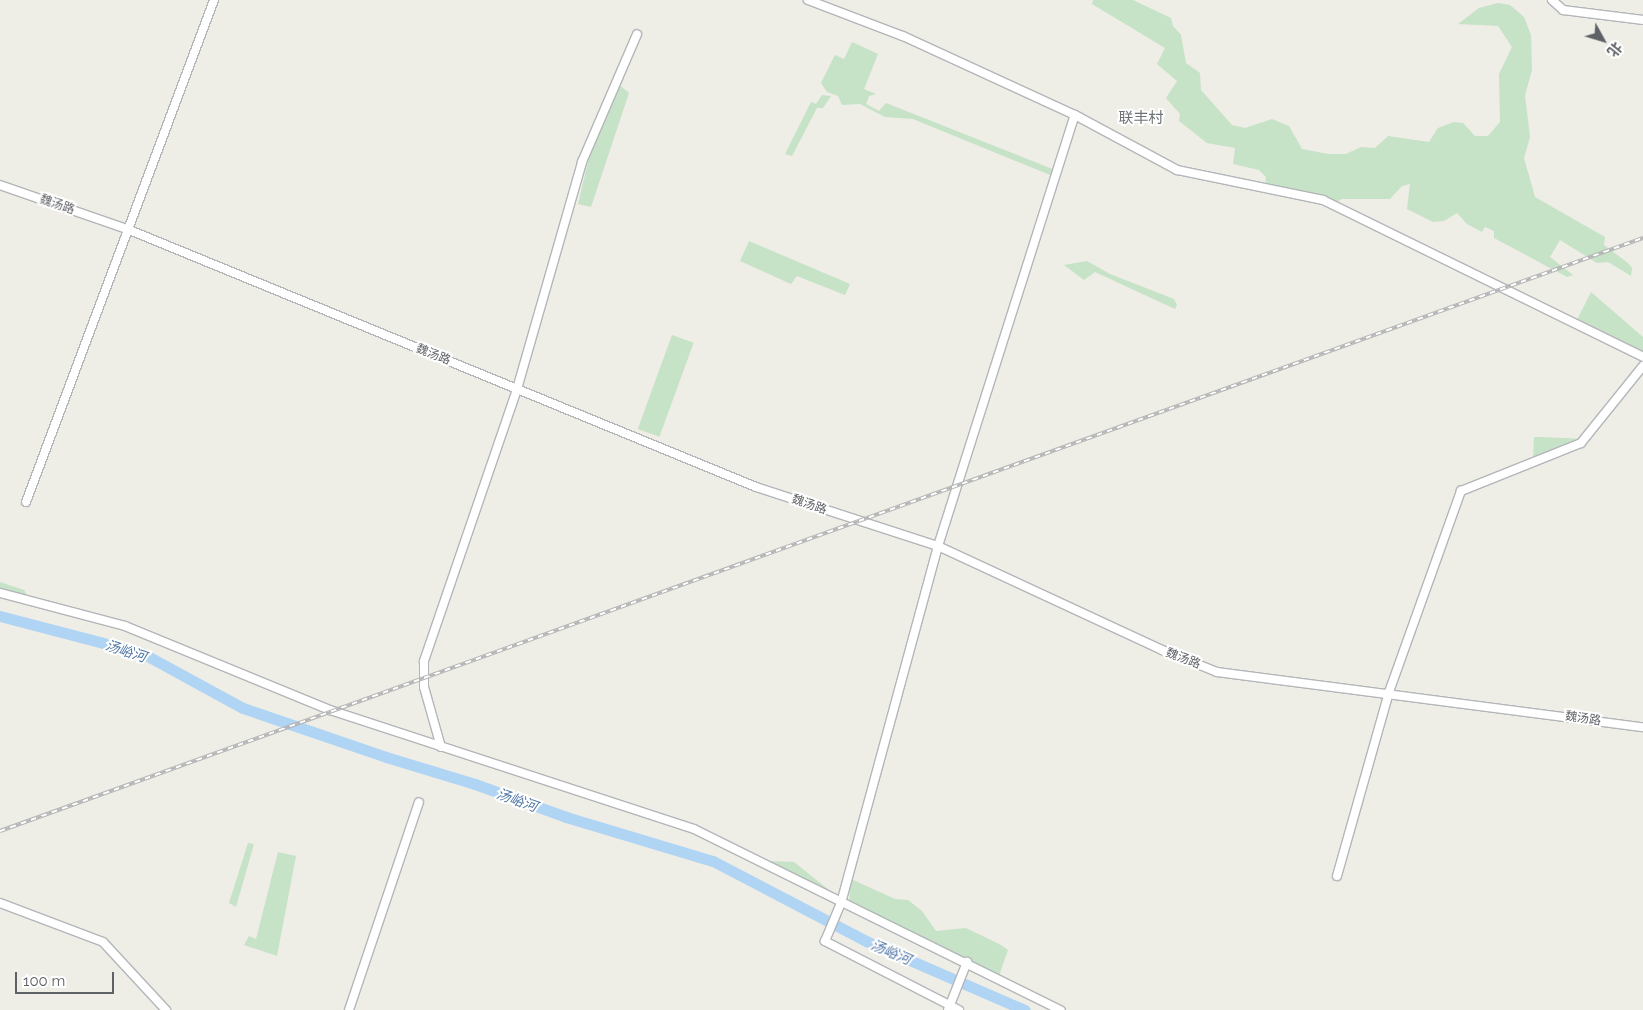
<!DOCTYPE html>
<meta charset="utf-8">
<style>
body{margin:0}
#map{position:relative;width:1643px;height:1010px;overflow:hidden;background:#eeede6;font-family:Raleway,"Noto Sans SC",sans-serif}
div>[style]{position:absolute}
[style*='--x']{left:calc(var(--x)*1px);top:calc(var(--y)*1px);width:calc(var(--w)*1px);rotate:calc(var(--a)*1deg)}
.green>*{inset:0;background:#c6e2c7;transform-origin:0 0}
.river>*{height:11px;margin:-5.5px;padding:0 5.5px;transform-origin:5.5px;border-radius:5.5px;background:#b0d4f4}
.roads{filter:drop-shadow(1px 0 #b3b6b9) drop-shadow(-1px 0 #b3b6b9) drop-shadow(0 1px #b3b6b9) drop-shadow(0 -1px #b3b6b9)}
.minor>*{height:8px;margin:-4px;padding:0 4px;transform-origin:4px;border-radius:4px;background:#fff}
.rail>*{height:4px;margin-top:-2px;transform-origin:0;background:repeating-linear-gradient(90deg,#fff 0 5.5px,#b4b5b5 0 11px);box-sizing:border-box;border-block:1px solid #b4b5b5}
span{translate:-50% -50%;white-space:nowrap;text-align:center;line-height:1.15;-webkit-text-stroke:4px #fff;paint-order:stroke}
.street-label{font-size:12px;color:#5e6165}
.water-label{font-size:14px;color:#4f76a5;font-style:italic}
.quarter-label{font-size:15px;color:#6f7276}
.north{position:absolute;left:1578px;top:15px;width:50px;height:50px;-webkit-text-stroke:4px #fff;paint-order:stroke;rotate:129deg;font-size:14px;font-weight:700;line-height:20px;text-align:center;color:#5e6165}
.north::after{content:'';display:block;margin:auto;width:18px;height:22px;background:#5e6165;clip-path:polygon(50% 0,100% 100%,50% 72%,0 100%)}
.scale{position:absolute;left:15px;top:972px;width:99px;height:22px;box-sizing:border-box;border:2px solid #5e6165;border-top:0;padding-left:6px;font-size:15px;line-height:18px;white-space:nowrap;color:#5e6165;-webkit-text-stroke:4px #fff;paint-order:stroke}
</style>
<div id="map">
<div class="green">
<i style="clip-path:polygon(1093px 0,1133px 0,1171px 18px,1173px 26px,1181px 35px,1186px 63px,1200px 73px,1201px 90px,1232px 125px,1245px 128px,1272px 119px,1289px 126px,1302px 149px,1328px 154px,1346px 154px,1361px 147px,1375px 148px,1388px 136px,1429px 142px,1438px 128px,1454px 122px,1463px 123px,1475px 136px,1488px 136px,1500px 122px,1499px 74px,1512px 47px,1498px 26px,1458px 24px,1479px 8px,1498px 3px,1510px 5px,1524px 17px,1531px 35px,1532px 70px,1525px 95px,1530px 137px,1524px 158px,1535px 197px,1605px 237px,1604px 245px,1628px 263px,1632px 268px,1631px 276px,1608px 262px,1597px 263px,1560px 240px,1550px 257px,1573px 275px,1567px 277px,1494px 238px,1494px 231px,1485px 227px,1482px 232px,1467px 224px,1457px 213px,1444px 221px,1433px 222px,1407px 209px,1410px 184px,1402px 186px,1390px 199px,1342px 199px,1334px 203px,1265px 187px,1266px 177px,1259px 170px,1233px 164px,1235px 148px,1207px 143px,1179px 121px,1180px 114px,1166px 98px,1177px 81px,1157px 64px,1165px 48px,1092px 4px)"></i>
<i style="clip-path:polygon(852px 42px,878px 54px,864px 89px,876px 94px,869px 96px,866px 104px,879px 111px,886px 103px,1055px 170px,1055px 177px,913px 119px,885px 117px,860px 104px,842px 105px,838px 96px,827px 92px,821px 83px,835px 55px,844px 59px)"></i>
<i style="clip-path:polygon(617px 83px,629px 93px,591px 207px,578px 204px,592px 145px)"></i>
<i style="clip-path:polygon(822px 95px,831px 96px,823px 108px,817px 108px,792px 156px,785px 154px,811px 102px,816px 104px)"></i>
<i style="clip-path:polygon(749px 241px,850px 284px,845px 295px,797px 276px,791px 284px,740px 261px)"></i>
<i style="clip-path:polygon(1087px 261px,1110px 274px,1174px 299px,1177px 305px,1175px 309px,1095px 272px,1084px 280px,1064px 265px)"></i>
<i style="clip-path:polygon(1591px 292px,1643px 337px,1643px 355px,1577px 320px)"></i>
<i style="left:672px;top:335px;width:23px;height:100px;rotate:20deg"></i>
<i style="clip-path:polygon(1534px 437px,1541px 437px,1585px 439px,1533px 460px)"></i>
<i style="clip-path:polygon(0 582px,24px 590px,29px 599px,0 588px)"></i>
<i style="clip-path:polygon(248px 843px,254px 844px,236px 907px,229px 903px)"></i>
<i style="clip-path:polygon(278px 852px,296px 856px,277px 956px,244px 945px,249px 936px,256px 939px)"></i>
<i style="clip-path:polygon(771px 861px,794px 862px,834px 894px,768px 863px)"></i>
<i style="clip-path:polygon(851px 879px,895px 899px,908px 900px,922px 911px,936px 931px,966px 928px,1001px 945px,1008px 950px,999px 976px,849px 902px)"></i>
</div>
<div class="river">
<i style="--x:0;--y:616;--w:147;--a:14.6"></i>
<i style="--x:142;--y:653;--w:115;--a:28.6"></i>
<i style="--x:243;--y:708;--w:151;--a:18.9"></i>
<i style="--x:386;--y:757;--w:93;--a:16.9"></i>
<i style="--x:475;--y:784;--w:97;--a:19.9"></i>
<i style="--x:566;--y:817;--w:153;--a:16.7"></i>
<i style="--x:713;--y:861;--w:173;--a:27.6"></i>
<i style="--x:866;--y:941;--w:173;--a:23.5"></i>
</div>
<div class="roads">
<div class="minor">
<i style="--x:808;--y:0;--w:102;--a:20.8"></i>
<i style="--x:903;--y:36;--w:189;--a:24.7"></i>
<i style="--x:1075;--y:115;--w:116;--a:28.3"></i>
<i style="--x:1177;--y:170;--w:149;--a:11.6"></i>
<i style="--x:1323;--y:200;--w:356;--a:26.1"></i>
<i style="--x:1552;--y:0;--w:15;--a:42"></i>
<i style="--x:1563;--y:10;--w:81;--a:7.1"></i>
<i style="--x:0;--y:185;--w:134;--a:19.1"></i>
<i style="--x:127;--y:229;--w:680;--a:22.3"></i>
<i style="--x:756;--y:487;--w:191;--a:18"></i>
<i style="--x:938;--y:546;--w:247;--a:24.9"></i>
<i style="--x:1162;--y:650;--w:59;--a:21.8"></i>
<i style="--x:1217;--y:672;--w:430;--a:7.4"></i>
<i style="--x:26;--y:502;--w:536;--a:-69.47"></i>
<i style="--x:0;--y:593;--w:129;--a:14.8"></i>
<i style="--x:125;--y:626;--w:222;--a:22.3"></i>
<i style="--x:330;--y:710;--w:383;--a:18.1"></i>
<i style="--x:694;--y:829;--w:409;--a:26.3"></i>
<i style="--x:441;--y:747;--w:62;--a:-105.8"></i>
<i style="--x:424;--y:687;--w:26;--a:-90"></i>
<i style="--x:424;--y:661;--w:287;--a:-71.1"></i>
<i style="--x:517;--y:389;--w:236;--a:-74"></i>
<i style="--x:582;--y:162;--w:139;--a:-66.7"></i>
<i style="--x:1337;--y:876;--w:191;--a:-74.2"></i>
<i style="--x:1389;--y:692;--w:214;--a:-70.3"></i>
<i style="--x:1461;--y:491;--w:129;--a:-21.8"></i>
<i style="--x:1581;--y:443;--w:99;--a:-51.2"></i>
<i style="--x:0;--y:903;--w:110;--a:20.7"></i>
<i style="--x:103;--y:942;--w:93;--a:47.2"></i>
<i style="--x:349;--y:1010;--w:219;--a:-71.4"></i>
<i style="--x:948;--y:1010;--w:52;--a:-68.4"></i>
<i style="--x:959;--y:1010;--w:151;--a:-152.8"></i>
<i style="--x:825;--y:941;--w:41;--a:-67.2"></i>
<i style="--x:841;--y:903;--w:370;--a:-74.8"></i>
<i style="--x:938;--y:546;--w:452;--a:-72.4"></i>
</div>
</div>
<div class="rail">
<i style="--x:0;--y:831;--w:1747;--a:-19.85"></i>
</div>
<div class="street-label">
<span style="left:57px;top:205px;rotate:19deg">魏汤路</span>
<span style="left:433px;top:355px;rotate:22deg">魏汤路</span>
<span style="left:809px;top:505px;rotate:19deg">魏汤路</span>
<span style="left:1183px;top:659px;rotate:21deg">魏汤路</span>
<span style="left:1583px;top:719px;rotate:8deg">魏汤路</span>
</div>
<div class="water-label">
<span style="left:126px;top:651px;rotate:18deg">汤峪河</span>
<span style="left:517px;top:800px;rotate:20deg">汤峪河</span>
<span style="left:891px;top:952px;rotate:23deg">汤峪河</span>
</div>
<div class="quarter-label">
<span style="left:1141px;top:119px">联丰村</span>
</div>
<div class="north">北</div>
<div class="scale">100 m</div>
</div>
